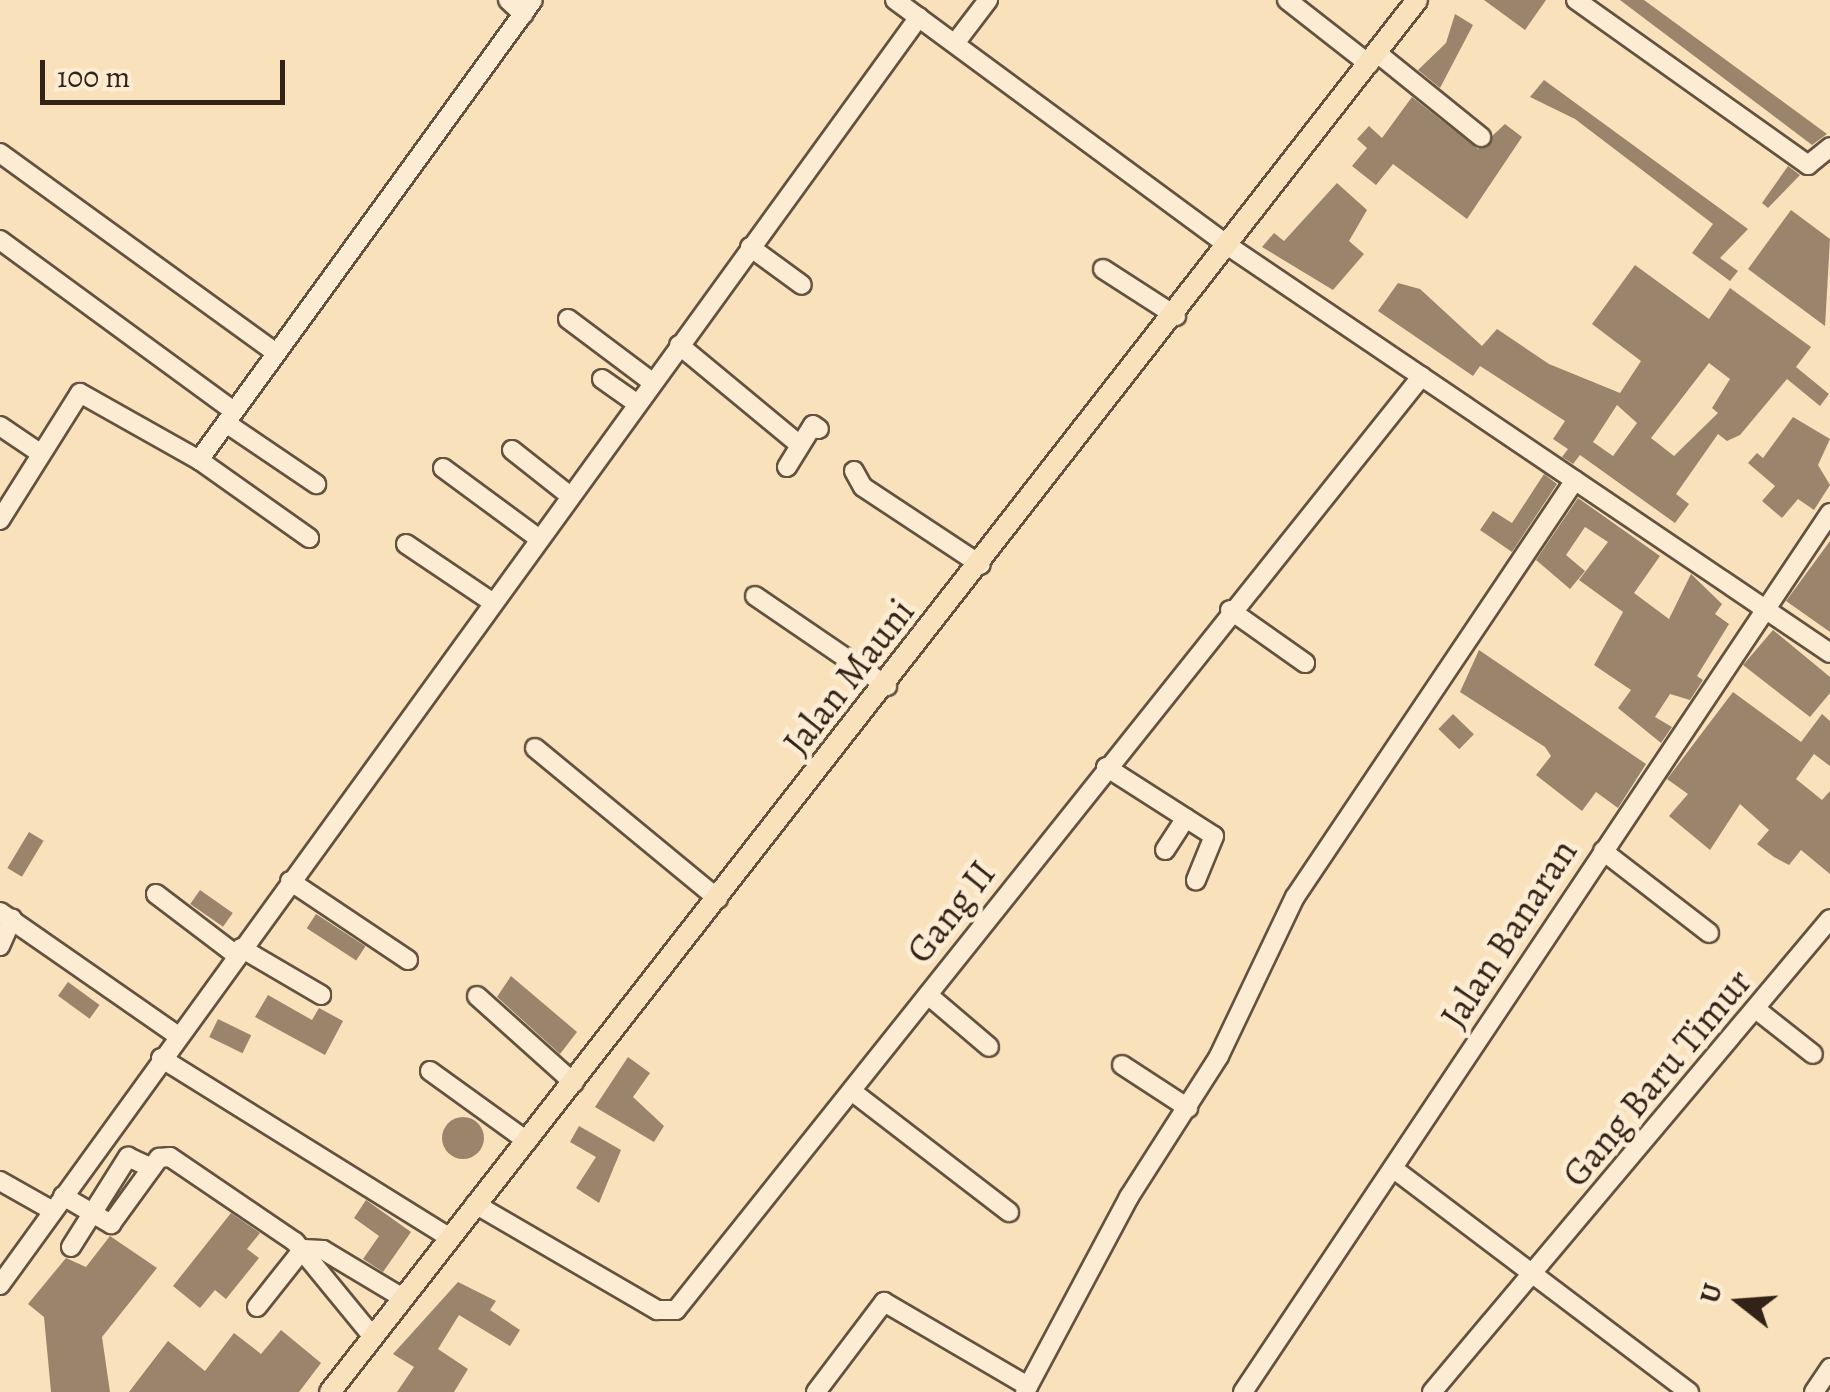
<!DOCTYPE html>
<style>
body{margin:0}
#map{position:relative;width:1830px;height:1392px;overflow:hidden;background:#f9e1bb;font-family:Alegreya,serif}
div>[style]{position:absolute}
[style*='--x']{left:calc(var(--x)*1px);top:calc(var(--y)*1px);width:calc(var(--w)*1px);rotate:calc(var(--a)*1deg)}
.building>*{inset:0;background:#9a856c;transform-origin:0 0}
.round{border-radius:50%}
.roads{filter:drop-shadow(2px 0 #645240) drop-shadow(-2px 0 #645240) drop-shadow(0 2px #645240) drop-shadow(0 -2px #645240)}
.minor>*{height:18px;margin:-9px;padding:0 9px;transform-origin:9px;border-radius:9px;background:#fbecd3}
.major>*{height:20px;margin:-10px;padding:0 10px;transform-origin:10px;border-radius:10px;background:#f9e1bb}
span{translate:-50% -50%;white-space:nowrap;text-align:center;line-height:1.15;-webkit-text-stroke:10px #fbecd3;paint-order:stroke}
.street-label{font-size:38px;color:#332217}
.north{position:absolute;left:1690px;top:1252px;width:100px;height:100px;-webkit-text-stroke:8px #fbecd3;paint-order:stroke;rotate:287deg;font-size:28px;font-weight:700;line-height:40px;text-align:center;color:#332217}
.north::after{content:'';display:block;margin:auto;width:35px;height:45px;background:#332217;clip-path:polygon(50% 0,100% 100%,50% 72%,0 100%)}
.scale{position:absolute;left:40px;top:60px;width:245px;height:45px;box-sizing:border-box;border:5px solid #332217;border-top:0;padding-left:12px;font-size:30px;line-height:35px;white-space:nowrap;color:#332217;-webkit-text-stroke:8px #fbecd3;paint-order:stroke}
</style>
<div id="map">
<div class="building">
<i style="clip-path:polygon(1484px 0,1546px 0,1525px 30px)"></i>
<i style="clip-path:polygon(1620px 0,1644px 0,1827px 134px,1812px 145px)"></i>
<i style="clip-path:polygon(1455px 14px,1473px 25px,1440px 88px,1418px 70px,1446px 43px)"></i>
<i style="clip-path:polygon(1544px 80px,1748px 229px,1720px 258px,1738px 271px,1730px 281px,1692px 253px,1713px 224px,1575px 119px,1530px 97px)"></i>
<i style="clip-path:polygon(1412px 97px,1478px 149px,1505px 124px,1522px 137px,1467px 219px,1393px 164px,1376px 185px,1352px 166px,1367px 148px,1357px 139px,1369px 126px,1382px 138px)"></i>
<i style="clip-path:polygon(1788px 166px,1800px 175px,1768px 208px,1762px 203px)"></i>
<i style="clip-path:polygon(1337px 183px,1367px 210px,1349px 241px,1364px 254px,1333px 290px,1262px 247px,1274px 233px,1284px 241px)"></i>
<i style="clip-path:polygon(1791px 210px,1830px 239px,1825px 326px,1748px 269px)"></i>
<i style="clip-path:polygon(evenodd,1635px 265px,1709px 319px,1730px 288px,1811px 347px,1796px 367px,1829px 394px,1820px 406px,1787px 379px,1740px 435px,1727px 441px,1718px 434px,1676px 494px,1689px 504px,1675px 523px,1580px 455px,1573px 464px,1562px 457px,1568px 449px,1553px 439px,1565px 421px,1480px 366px,1473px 376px,1378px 311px,1398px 283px,1420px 289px,1482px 346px,1497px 329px,1549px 364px,1620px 393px,1641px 361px,1592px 324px,1635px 265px,1709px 363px,1730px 379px,1712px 408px,1718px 413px,1674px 456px,1651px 438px,1709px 363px,1635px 265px,1617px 405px,1637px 423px,1613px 456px,1593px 442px,1617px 405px)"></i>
<i style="clip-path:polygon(1793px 417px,1830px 439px,1818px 465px,1830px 485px,1814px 510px,1798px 499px,1782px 518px,1762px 501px,1775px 486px,1748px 463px,1757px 453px,1763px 458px)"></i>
<i style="clip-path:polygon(1544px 474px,1557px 484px,1512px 552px,1480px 530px,1493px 511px,1512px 523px)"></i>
<i style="clip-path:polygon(1578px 498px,1660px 556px,1634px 593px,1669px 619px,1691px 574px,1722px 604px,1715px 614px,1729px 624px,1697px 676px,1703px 680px,1690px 700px,1670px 694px,1655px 717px,1672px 727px,1661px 743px,1618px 708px,1631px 690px,1594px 665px,1623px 612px,1579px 580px,1608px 542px,1585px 527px,1566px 555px,1585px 571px,1570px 589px,1536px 560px)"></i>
<i style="clip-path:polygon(1830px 541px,1830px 632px,1786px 601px)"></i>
<i style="clip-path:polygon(1773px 630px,1830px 677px,1830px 693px,1810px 717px,1743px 665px)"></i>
<i style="clip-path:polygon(1479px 650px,1646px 764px,1618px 808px,1596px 792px,1582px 811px,1536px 775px,1551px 756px,1545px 747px,1460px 692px)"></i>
<i style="clip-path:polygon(1733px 692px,1801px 742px,1822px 714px,1830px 721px,1830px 766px,1814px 754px,1796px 779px,1822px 800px,1830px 791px,1830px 874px,1801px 850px,1789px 865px,1774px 857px,1757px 844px,1769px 830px,1740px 804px,1710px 850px,1669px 816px,1688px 794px,1667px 779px)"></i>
<i style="left:1453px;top:714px;width:29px;height:21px;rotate:44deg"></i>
<i style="left:29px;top:832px;width:17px;height:42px;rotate:31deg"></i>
<i style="left:200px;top:890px;width:40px;height:17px;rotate:35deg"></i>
<i style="left:316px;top:914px;width:59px;height:17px;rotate:33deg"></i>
<i style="clip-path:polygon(511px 976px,577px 1032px,560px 1054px,497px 997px)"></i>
<i style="left:68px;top:982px;width:39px;height:17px;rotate:36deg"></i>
<i style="clip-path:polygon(268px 995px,312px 1020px,319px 1008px,343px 1021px,325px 1055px,255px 1017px)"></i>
<i style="left:218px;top:1019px;width:37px;height:20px;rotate:26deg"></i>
<i style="clip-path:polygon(628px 1057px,650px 1073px,633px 1097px,664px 1126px,654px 1142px,595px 1107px)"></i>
<i class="round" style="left:442px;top:1117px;width:42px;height:42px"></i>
<i style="clip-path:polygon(579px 1126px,621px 1150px,599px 1203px,576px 1188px,596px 1157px,570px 1142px)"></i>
<i style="clip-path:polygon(366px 1200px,411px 1232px,383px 1272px,363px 1259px,379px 1236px,354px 1218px)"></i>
<i style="clip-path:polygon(231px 1213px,260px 1233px,247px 1249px,259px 1258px,226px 1299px,215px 1290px,200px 1308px,173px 1286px)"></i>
<i style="clip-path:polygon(110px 1236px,157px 1268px,102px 1337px,110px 1392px,51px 1392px,44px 1317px,28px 1304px,66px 1258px,86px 1267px)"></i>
<i style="clip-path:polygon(458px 1282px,496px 1301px,490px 1310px,520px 1330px,510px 1346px,459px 1315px,438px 1349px,468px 1369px,454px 1392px,397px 1392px,414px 1367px,393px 1354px)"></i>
<i style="clip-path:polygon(281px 1330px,321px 1363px,299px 1392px,129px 1392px,168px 1341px,205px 1371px,234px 1333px,261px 1354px)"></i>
</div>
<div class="roads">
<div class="minor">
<i style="--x:508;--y:0;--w:21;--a:43"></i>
<i style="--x:895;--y:0;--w:416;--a:36.4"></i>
<i style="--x:1230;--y:247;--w:724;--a:34.08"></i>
<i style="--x:1287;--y:0;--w:104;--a:38"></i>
<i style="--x:1576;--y:0;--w:285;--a:35.4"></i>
<i style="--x:1808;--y:165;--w:28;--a:-39"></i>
<i style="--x:956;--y:42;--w:53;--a:-52.7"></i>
<i style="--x:1377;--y:53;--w:134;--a:38.9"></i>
<i style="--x:0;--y:153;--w:338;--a:35.9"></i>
<i style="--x:0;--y:240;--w:290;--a:36.2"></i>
<i style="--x:750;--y:247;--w:64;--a:36.2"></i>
<i style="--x:1103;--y:269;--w:87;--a:32.8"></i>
<i style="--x:568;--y:319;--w:105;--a:36.9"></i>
<i style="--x:679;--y:345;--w:157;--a:39.6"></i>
<i style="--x:602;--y:379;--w:42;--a:35.2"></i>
<i style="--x:226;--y:423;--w:109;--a:34.1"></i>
<i style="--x:0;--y:426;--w:48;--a:34"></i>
<i style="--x:512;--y:450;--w:73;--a:38.3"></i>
<i style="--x:199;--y:460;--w:135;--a:35.3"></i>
<i style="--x:787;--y:467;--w:49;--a:-58.2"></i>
<i style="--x:813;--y:425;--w:7;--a:34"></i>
<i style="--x:443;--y:468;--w:118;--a:36.4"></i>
<i style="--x:854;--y:471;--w:18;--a:61"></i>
<i style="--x:863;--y:487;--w:141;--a:33.5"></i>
<i style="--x:0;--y:520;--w:150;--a:-57.8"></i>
<i style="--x:80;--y:393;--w:137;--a:29.4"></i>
<i style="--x:199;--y:460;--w:568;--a:-54.02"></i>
<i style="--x:406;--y:544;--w:104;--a:34"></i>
<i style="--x:755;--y:596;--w:160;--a:34.3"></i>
<i style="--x:1230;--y:610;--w:92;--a:35.2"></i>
<i style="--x:535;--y:748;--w:237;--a:39.5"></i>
<i style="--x:1106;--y:767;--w:128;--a:32.6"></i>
<i style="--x:1214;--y:836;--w:48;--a:112.2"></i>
<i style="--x:1165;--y:850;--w:38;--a:-57"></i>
<i style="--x:1603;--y:851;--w:134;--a:37.7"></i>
<i style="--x:290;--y:881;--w:142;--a:33.8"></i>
<i style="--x:156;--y:894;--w:101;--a:37.3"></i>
<i style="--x:0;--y:912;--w:216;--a:34.8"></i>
<i style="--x:0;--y:946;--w:30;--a:-66"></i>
<i style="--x:241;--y:948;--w:93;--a:30.4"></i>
<i style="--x:928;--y:995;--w:80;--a:40.4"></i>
<i style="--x:477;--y:996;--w:130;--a:41.9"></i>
<i style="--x:1757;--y:1010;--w:71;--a:38.2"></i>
<i style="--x:161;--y:1058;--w:339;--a:31.9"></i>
<i style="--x:1122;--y:1065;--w:79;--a:33.1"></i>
<i style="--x:430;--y:1071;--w:120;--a:35.8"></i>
<i style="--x:853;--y:1092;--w:197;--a:37.6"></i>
<i style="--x:1394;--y:1169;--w:370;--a:37.1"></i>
<i style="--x:0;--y:1181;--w:61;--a:29.5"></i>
<i style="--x:63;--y:1196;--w:56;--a:30.3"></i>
<i style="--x:111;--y:1224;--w:82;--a:-54"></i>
<i style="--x:159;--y:1158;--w:11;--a:-5"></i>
<i style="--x:170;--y:1157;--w:151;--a:34.2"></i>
<i style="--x:295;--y:1242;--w:123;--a:50.6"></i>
<i style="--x:475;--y:1204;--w:211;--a:30.2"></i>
<i style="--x:657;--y:1310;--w:19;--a:0"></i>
<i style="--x:676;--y:1310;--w:1195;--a:-51.39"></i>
<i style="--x:71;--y:1247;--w:107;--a:-57.7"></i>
<i style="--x:128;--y:1157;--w:26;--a:25"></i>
<i style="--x:0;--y:1285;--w:1566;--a:-54.07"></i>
<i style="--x:257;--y:1307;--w:74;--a:-51.6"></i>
<i style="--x:303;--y:1249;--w:20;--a:3"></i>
<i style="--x:323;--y:1250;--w:93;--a:31"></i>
<i style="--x:816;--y:1392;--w:113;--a:-52.9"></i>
<i style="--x:884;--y:1302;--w:167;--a:30.3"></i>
<i style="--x:1025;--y:1392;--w:221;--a:-61.9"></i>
<i style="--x:1129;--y:1197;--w:167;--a:-57.4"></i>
<i style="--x:1219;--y:1056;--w:176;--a:-64.5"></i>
<i style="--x:1295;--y:897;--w:502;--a:-56.12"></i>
<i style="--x:1243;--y:1392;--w:1057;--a:-56.26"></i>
<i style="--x:1432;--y:1392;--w:618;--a:-49.92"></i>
<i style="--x:1814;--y:1392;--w:29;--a:-56"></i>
</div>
<div class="major">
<i style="--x:330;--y:1392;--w:1766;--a:-52.01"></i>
</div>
</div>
<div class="street-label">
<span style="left:849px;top:677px;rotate:-52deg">Jalan Mauni</span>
<span style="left:951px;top:912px;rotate:-52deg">Gang II</span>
<span style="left:1509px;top:934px;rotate:-57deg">Jalan Banaran</span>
<span style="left:1657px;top:1078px;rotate:-50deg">Gang Baru Timur</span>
</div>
<div class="north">U</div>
<div class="scale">100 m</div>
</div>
